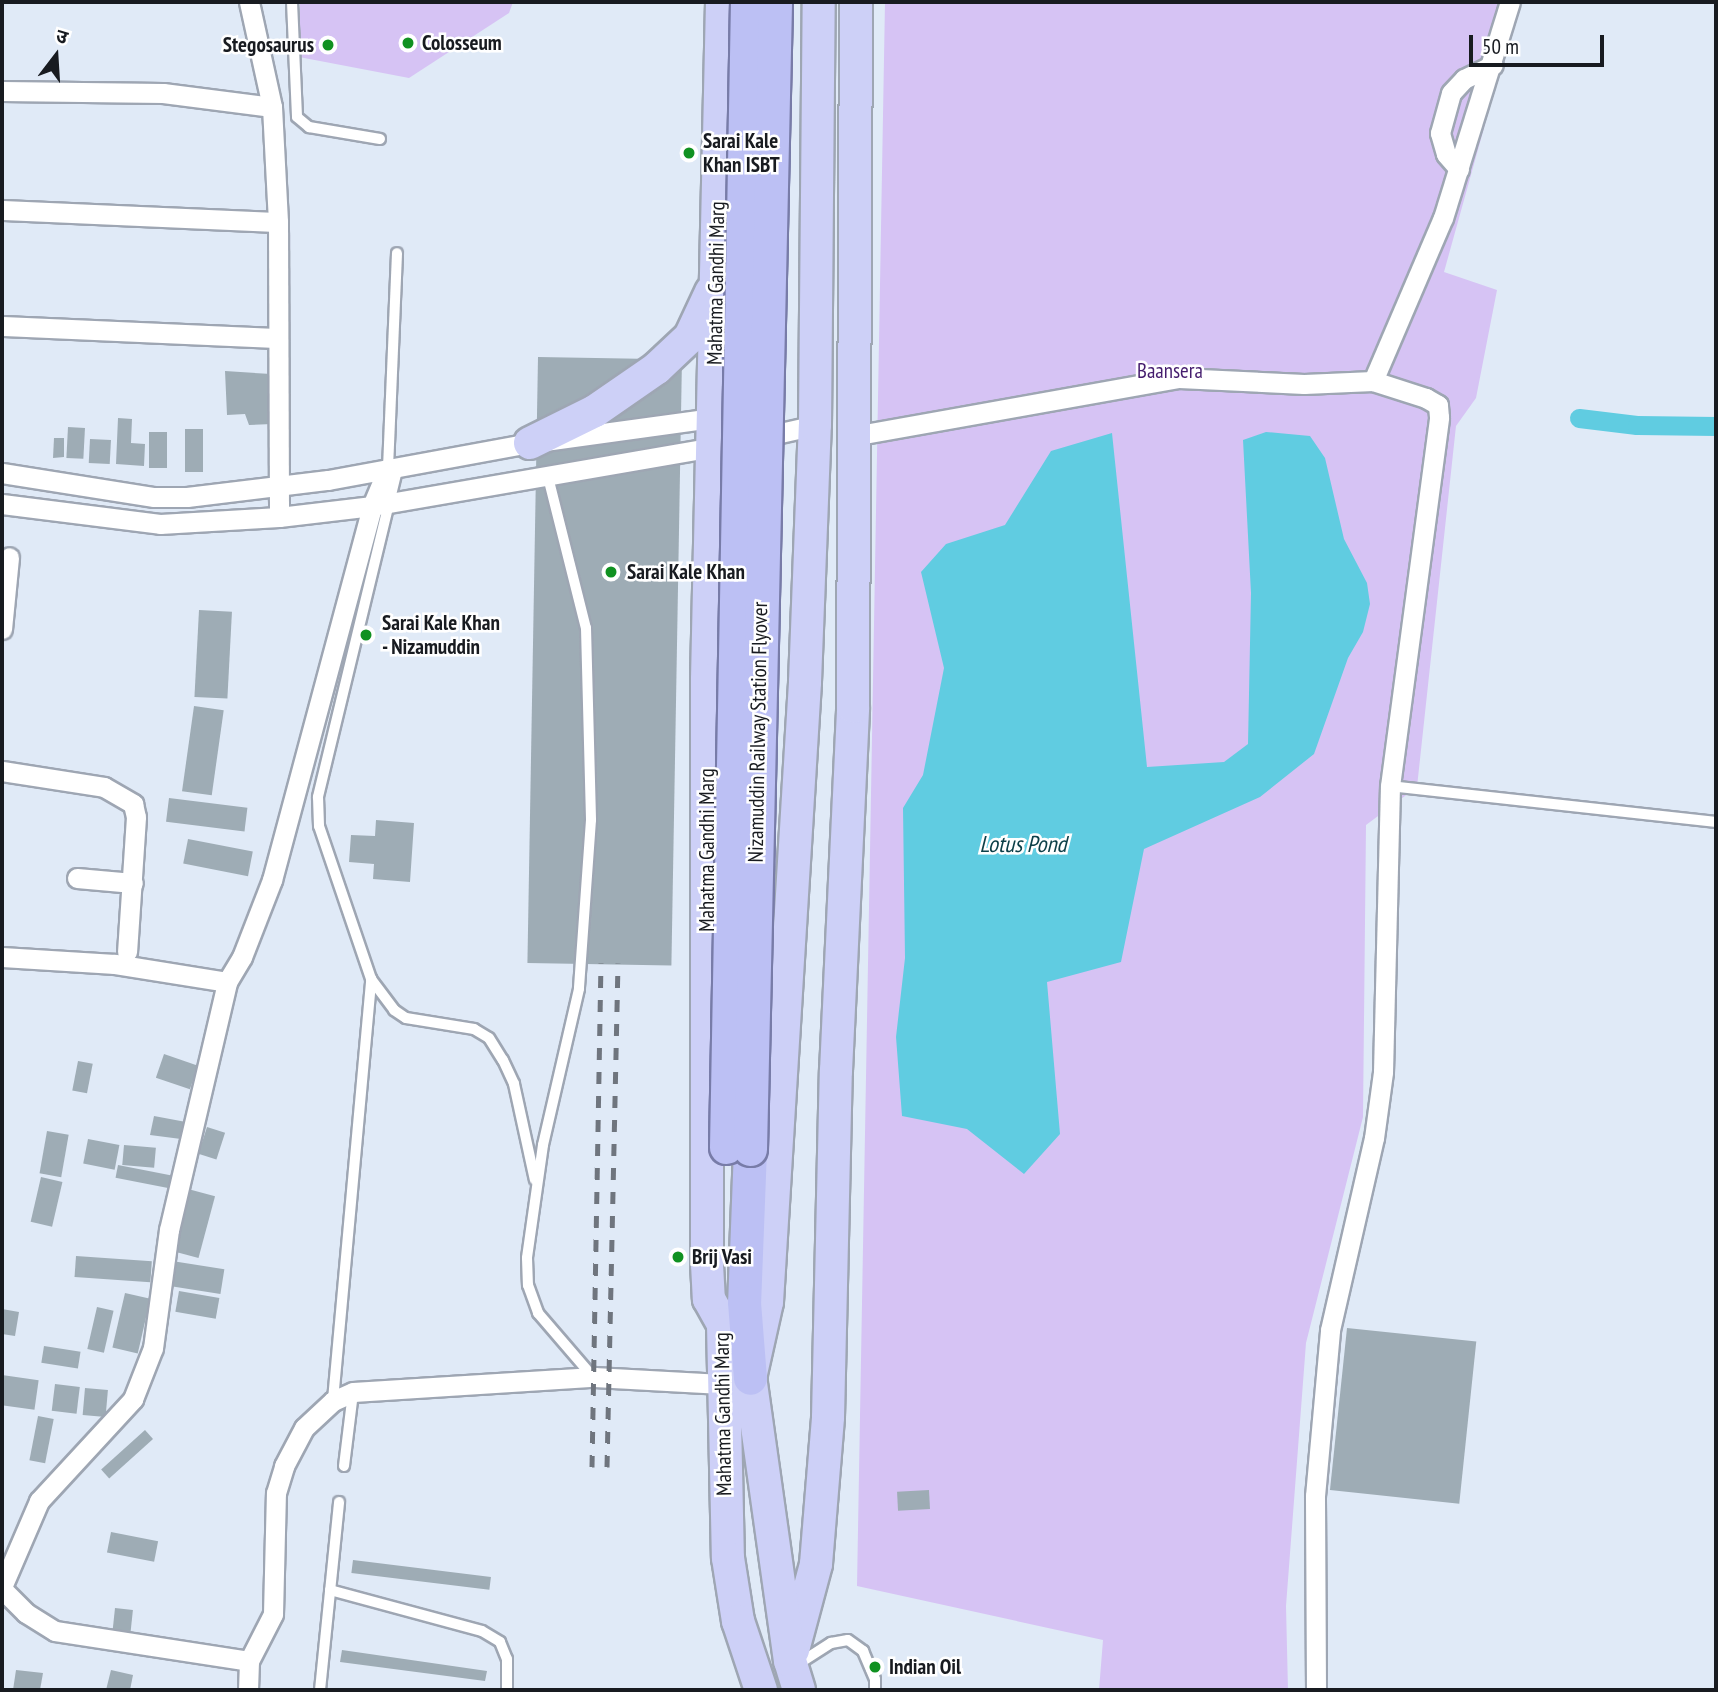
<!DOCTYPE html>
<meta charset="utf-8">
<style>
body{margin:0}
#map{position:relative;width:1718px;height:1692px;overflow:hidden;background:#e0eaf7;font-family:"PT Sans Narrow","Noto Sans Devanagari",sans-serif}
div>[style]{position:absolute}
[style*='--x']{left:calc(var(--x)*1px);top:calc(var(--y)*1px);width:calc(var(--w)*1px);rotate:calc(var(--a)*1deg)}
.green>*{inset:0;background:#d6c3f4}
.water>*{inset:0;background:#60cce1}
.canal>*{height:19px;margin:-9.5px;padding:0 9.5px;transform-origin:9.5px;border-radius:9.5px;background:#60cce1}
.building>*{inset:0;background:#9eacb5;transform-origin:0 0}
.roads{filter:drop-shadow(2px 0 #9ea6b3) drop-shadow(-2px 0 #9ea6b3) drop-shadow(0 2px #9ea6b3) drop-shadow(0 -2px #9ea6b3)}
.service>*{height:10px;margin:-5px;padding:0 5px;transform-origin:5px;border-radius:5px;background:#fff}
.minor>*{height:19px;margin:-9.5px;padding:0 9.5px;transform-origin:9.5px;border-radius:9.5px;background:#fff}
.primary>*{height:32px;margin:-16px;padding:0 16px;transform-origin:16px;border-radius:16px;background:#cdd0f7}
.trunk>*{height:33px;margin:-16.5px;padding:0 16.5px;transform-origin:16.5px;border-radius:16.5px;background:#bcc0f4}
.rail>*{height:5px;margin-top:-2.5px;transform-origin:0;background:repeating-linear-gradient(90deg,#6f757e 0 12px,transparent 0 24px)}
.bridges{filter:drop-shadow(2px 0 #787ca8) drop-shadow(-2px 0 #787ca8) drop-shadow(0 2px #787ca8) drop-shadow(0 -2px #787ca8)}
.trunk-bridge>*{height:33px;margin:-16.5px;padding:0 16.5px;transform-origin:16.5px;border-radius:16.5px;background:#bcc0f4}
.dots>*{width:19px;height:19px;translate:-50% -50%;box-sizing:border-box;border:4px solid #fff;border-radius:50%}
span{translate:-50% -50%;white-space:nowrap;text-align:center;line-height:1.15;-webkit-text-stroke:5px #fff;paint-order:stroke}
.poi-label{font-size:21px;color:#181b20;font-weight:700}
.left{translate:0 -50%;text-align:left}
.right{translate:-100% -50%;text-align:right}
.street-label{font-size:21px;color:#181b20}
.park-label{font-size:21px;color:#451d6e}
.water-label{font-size:23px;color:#0d4049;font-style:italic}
.frame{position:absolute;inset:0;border:4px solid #181b20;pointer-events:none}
.north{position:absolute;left:21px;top:21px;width:70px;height:70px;-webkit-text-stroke:5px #fff;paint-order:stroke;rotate:17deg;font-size:19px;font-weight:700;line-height:28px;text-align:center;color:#181b20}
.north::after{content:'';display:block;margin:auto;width:24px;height:32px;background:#181b20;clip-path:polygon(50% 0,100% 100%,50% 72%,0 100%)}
.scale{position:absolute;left:1469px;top:35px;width:135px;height:32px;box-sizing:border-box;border:4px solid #181b20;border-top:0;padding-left:9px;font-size:21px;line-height:24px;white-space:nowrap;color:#181b20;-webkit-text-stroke:5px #fff;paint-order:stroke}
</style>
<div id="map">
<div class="green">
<i style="clip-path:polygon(300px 2px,513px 2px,509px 13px,409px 78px,299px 57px)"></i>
<i style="clip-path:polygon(885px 2px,1519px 2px,1444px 272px,1497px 290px,1476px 398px,1456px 426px,1417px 787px,1366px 825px,1363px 1117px,1306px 1343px,1286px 1606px,1288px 1690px,1099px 1690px,1103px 1640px,857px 1586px)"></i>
</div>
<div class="water">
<i style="clip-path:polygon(1266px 432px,1310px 436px,1325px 458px,1344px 539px,1367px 583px,1370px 604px,1363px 632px,1348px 658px,1314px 754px,1260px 797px,1144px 849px,1121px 962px,1047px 982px,1060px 1134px,1024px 1174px,967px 1129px,902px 1116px,896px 1037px,905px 958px,903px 808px,923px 775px,944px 668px,921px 572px,946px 544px,1005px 525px,1051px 451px,1112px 433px,1147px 767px,1224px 762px,1248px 744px,1251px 593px,1243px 440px)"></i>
</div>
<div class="canal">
<i style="--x:1579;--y:418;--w:58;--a:6.9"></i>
<i style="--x:1637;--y:425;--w:79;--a:0.7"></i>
</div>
<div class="building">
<i style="left:538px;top:357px;width:144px;height:606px;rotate:1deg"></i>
<i style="clip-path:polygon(225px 371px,271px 374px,272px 424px,249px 425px,245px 414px,227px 415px)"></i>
<i style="clip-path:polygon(118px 418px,132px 419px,131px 443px,145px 444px,144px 466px,116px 464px)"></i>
<i style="left:68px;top:427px;width:17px;height:31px;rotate:3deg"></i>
<i style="left:185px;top:429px;width:18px;height:43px"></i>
<i style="left:149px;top:432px;width:18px;height:36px"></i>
<i style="clip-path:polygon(54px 438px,64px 438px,64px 457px,53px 458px)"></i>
<i style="left:90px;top:439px;width:21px;height:24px;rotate:3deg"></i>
<i style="left:199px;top:610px;width:33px;height:87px;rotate:3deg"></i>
<i style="left:194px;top:706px;width:30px;height:86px;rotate:8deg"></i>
<i style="left:169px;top:798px;width:79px;height:24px;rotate:7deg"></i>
<i style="clip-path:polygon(376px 820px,414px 823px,410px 882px,373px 879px,374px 864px,349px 862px,351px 835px,375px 836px)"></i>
<i style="left:188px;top:839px;width:66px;height:25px;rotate:11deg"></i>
<i style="left:164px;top:1054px;width:36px;height:25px;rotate:19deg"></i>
<i style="left:78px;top:1061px;width:15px;height:30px;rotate:11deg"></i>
<i style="clip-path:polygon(154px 1116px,186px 1122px,181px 1139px,150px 1135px)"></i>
<i style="left:207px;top:1127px;width:19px;height:28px;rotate:18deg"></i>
<i style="left:47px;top:1131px;width:22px;height:43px;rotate:10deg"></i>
<i style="left:88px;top:1139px;width:32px;height:25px;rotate:11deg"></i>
<i style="left:124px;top:1145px;width:32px;height:20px;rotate:5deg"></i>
<i style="left:118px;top:1165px;width:60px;height:13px;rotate:11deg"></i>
<i style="left:41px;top:1177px;width:22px;height:46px;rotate:13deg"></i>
<i style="left:188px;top:1189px;width:28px;height:64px;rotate:15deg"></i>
<i style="left:76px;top:1256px;width:76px;height:21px;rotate:4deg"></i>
<i style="left:172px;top:1261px;width:53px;height:25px;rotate:9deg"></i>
<i style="left:179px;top:1291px;width:41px;height:21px;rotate:10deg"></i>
<i style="left:125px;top:1293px;width:26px;height:56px;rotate:13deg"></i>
<i style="left:97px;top:1307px;width:17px;height:43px;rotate:13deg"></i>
<i style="clip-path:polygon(2px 1309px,19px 1312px,15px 1336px,2px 1334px)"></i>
<i style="left:1347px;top:1328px;width:130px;height:163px;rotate:6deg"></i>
<i style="left:44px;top:1346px;width:37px;height:17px;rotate:9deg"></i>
<i style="left:2px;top:1375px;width:37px;height:30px;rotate:8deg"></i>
<i style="left:55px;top:1384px;width:25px;height:27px;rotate:7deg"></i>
<i style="left:85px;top:1388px;width:23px;height:27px;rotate:5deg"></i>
<i style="left:38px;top:1416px;width:16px;height:45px;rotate:11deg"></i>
<i style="left:145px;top:1430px;width:12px;height:59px;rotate:48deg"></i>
<i style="left:929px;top:1490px;width:19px;height:32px;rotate:87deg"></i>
<i style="left:111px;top:1532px;width:48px;height:21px;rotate:11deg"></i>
<i style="left:353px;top:1560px;width:139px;height:13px;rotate:7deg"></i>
<i style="left:115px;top:1608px;width:18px;height:29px;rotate:6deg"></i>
<i style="clip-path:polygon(342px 1650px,487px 1671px,485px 1681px,340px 1662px)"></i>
<i style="clip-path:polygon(16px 1670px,43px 1673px,40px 1690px,13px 1690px)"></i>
<i style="clip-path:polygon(111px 1670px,133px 1675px,130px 1690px,106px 1690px)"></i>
</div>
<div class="roads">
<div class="service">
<i style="--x:292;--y:2;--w:115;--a:87.5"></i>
<i style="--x:297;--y:117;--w:16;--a:40"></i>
<i style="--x:309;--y:127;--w:72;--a:9.6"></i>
<i style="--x:398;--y:466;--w:341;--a:103.6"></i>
<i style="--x:318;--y:797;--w:29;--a:88"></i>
<i style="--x:319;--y:826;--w:162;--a:71.2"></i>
<i style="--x:371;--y:979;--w:39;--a:53"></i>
<i style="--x:394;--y:1010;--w:14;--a:34"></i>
<i style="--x:406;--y:1018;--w:69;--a:9.2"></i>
<i style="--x:474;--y:1029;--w:17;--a:31"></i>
<i style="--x:489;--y:1038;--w:26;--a:58"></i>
<i style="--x:503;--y:1060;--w:26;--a:65"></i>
<i style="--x:514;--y:1084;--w:98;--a:77.7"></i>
<i style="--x:388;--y:468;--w:215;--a:-87.6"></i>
<i style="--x:547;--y:473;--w:160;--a:75.9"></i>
<i style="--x:586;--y:628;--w:192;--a:88.5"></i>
<i style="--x:591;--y:820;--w:169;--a:94.1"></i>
<i style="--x:579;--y:989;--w:160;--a:103"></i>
<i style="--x:543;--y:1145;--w:114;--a:98.1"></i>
<i style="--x:527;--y:1258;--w:27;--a:88"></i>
<i style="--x:528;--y:1285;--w:30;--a:70"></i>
<i style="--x:538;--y:1313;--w:84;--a:49.3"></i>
<i style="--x:1390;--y:786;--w:328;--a:6.3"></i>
<i style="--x:333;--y:1400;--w:423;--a:-84.8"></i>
<i style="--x:344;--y:1466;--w:74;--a:-83"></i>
<i style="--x:330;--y:1590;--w:157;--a:15.1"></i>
<i style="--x:482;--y:1631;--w:21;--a:31"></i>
<i style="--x:500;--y:1642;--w:18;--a:68"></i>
<i style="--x:507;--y:1659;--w:31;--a:90"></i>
<i style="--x:795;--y:1666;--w:43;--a:-32.6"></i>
<i style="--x:831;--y:1643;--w:17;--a:-10"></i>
<i style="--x:848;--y:1640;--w:19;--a:36"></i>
<i style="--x:863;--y:1651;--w:30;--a:67"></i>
<i style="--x:875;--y:1679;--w:11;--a:90"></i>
<i style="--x:320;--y:1690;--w:189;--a:-84.2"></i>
</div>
<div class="minor">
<i style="--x:249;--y:2;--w:107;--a:77.6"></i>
<i style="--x:272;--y:107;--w:115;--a:87"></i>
<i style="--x:278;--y:222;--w:295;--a:89.8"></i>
<i style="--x:2;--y:91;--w:161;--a:0.7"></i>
<i style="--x:163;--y:93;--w:110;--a:7.3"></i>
<i style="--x:1459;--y:169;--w:20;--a:-131"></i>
<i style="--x:1446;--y:154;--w:22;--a:-106"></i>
<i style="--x:1440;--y:133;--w:41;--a:-74.6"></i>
<i style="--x:1451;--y:93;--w:19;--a:-47"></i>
<i style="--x:1464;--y:79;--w:32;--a:-26"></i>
<i style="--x:2;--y:210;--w:276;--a:2.5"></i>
<i style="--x:2;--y:326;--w:276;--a:2.5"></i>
<i style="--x:853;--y:436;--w:331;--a:-10.1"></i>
<i style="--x:1179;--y:378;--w:125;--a:2.7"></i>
<i style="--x:1304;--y:384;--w:69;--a:-2.5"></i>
<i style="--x:1373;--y:381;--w:177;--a:-66.8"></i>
<i style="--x:1443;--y:218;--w:226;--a:-72.8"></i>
<i style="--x:758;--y:438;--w:58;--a:-12.8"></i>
<i style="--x:2;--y:473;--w:154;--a:9"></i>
<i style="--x:154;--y:497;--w:33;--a:0"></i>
<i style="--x:187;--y:497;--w:142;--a:-6.9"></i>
<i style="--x:328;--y:480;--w:205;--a:-10.4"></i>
<i style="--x:530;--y:443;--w:192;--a:-7.8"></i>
<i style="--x:2;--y:504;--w:159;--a:7.2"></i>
<i style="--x:160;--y:524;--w:119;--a:-3.4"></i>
<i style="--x:279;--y:517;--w:94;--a:-6.7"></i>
<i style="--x:372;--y:506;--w:354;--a:-9.8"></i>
<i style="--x:2;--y:629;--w:72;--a:-84.4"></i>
<i style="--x:2;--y:771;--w:103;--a:8.9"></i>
<i style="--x:104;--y:787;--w:34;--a:30"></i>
<i style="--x:133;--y:804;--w:13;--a:77"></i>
<i style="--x:136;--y:817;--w:135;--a:93.8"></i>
<i style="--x:77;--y:878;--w:56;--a:5.1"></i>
<i style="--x:2;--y:957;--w:113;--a:3.5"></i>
<i style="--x:115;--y:964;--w:113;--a:9.1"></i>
<i style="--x:2;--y:1587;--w:94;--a:-66.7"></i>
<i style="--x:39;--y:1501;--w:139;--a:-47.3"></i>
<i style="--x:133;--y:1399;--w:55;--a:-68.6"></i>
<i style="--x:153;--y:1348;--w:119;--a:-82.3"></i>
<i style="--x:169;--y:1230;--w:255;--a:-76.8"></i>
<i style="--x:227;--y:982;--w:29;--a:-59"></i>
<i style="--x:242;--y:957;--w:83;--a:-68.7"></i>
<i style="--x:272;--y:880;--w:387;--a:-75"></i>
<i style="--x:372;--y:506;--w:41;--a:-67.2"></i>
<i style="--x:2;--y:1589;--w:34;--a:45"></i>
<i style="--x:26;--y:1613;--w:34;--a:32"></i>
<i style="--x:55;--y:1631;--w:196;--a:8.8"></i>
<i style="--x:248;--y:1690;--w:29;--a:-88"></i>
<i style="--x:249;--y:1661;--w:53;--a:-62.9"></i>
<i style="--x:273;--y:1614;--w:121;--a:-88.6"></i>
<i style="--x:276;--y:1493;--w:28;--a:-73"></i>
<i style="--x:284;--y:1466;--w:43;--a:-62.2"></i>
<i style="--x:304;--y:1428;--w:40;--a:-43"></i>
<i style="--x:333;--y:1401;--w:22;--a:-24"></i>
<i style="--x:353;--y:1392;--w:241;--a:-3.6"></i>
<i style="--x:594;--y:1377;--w:128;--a:3.1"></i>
<i style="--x:1316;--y:1690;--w:194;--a:-90.3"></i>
<i style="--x:1315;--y:1496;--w:167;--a:-84.8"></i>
<i style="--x:1330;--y:1330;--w:197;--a:-77.1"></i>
<i style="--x:1374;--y:1138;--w:67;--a:-82.2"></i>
<i style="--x:1383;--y:1072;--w:286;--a:-88.6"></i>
<i style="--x:1390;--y:786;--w:372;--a:-82.4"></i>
<i style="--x:1439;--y:417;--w:12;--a:-95"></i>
<i style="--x:1438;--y:405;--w:14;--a:-150"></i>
<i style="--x:1426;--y:398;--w:56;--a:-162.2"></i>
</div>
<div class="primary">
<i style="--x:722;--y:2;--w:678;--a:91.27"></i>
<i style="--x:707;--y:680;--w:584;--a:90"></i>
<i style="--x:707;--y:1264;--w:35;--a:87"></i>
<i style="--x:709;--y:1299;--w:29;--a:61"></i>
<i style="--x:723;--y:1324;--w:234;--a:88.8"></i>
<i style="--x:728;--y:1558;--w:64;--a:81"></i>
<i style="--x:738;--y:1621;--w:73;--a:71.6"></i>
<i style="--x:530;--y:443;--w:72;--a:-26.2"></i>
<i style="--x:595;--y:411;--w:75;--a:-34.7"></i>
<i style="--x:657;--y:368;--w:45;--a:-43.2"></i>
<i style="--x:690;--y:337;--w:50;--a:-65"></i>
<i style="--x:793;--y:1650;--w:89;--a:-75"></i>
<i style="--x:816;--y:1564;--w:147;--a:-85.3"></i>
<i style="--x:828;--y:1417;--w:346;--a:-88.7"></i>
<i style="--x:836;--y:1071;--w:364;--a:-87.3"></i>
<i style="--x:853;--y:707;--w:705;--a:-89.76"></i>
<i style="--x:799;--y:1690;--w:30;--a:-107"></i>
<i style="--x:790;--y:1661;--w:286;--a:-98"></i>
<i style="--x:750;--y:1378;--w:78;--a:-77.4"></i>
<i style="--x:767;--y:1302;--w:621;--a:-86.49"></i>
<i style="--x:805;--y:682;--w:257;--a:-87.8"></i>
<i style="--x:815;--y:425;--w:423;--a:-89.5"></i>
</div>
<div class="trunk">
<i style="--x:750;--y:1149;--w:153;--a:92.2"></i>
<i style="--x:744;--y:1302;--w:76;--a:85.5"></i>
</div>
</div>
<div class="rail">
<i style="--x:592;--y:1467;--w:504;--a:-88.98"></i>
<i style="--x:607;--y:1467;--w:504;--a:-88.75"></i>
</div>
<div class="bridges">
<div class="trunk-bridge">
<i style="--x:726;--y:1147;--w:1145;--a:-88.95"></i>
<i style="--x:750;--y:1149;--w:1147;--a:-88.75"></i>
</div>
</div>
<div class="dots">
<i style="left:408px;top:43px;background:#109121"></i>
<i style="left:328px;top:45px;background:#109121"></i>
<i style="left:689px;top:153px;background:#109121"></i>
<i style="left:611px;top:572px;background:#109121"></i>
<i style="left:366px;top:635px;background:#109121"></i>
<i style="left:678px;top:1257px;background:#109121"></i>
<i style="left:875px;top:1667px;background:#109121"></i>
</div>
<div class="poi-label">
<span class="left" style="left:422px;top:43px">Colosseum</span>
<span class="right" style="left:314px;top:45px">Stegosaurus</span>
<span class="left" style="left:703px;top:153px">Sarai Kale<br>Khan ISBT</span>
<span class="left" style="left:627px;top:572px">Sarai Kale Khan</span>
<span class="left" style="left:382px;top:635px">Sarai Kale Khan<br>- Nizamuddin</span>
<span class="left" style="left:692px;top:1257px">Brij Vasi</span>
<span class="left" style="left:889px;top:1667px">Indian Oil</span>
</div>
<div class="street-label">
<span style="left:716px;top:283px;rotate:-89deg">Mahatma Gandhi Marg</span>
<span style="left:758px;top:732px;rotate:-89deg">Nizamuddin Railway Station Flyover</span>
<span style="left:707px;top:850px;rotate:-90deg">Mahatma Gandhi Marg</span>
<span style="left:723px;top:1414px;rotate:-91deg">Mahatma Gandhi Marg</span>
</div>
<div class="park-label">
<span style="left:1170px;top:371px">Baansera</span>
</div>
<div class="water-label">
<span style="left:1023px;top:844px">Lotus Pond</span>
</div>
<div class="frame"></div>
<div class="north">उ</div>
<div class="scale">50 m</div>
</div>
